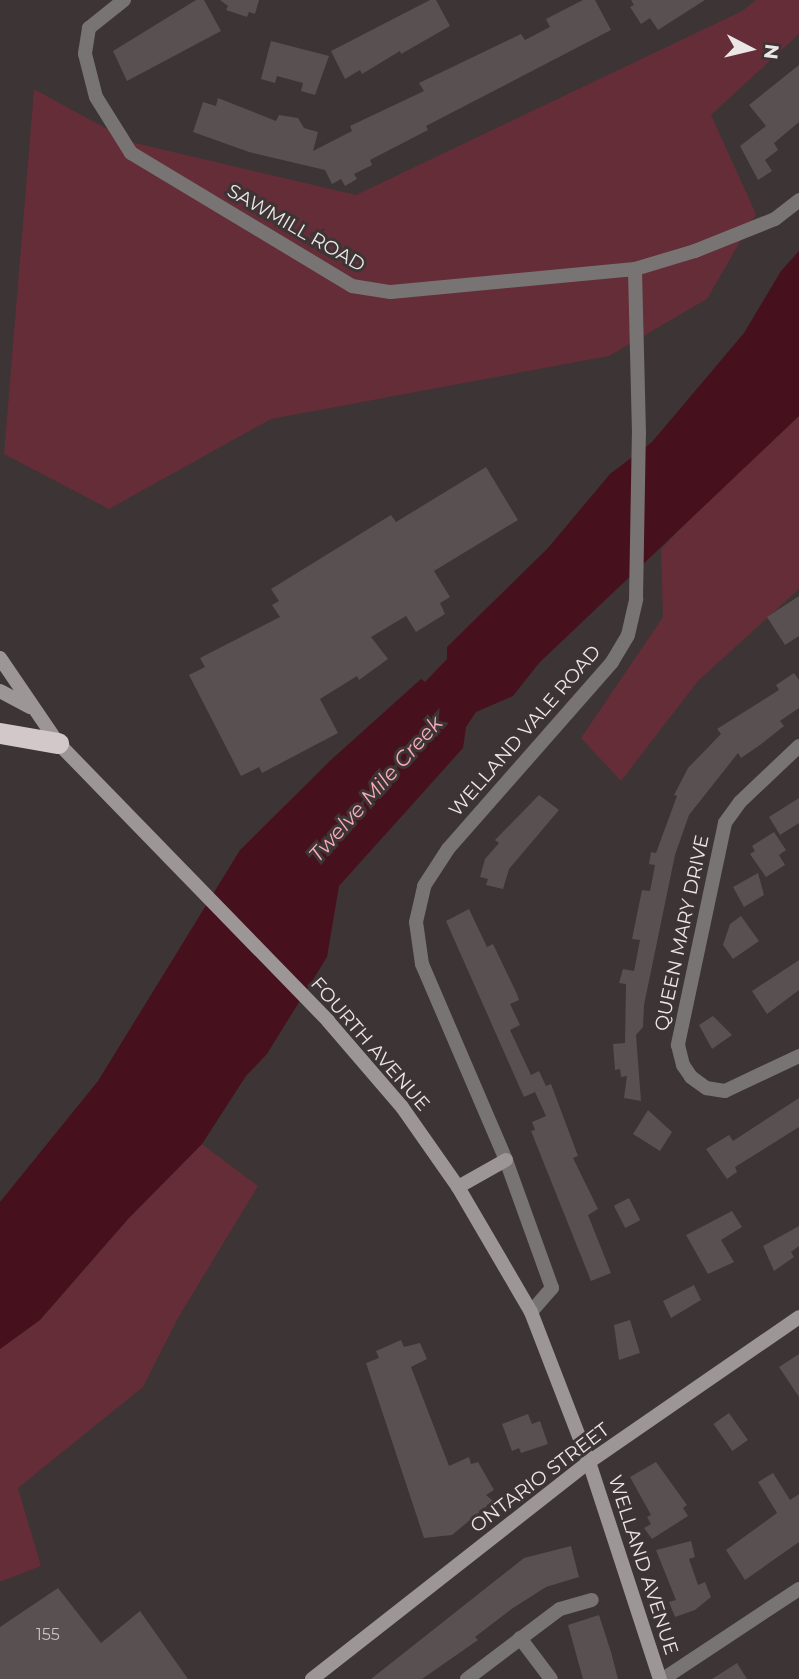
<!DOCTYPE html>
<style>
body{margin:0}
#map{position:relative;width:799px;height:1679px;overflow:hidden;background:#3c3435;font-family:Montserrat,sans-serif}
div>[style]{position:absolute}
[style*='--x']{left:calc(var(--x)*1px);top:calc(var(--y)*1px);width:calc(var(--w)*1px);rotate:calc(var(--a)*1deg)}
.green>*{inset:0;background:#642d37}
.water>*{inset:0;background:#47101d}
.building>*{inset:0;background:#585051;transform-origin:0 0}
.minor>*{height:14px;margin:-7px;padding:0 7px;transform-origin:7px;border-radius:7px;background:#787474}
.secondary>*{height:14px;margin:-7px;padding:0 7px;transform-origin:7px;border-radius:7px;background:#9c9697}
.motorway>*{height:21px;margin:-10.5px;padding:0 10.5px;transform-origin:10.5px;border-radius:10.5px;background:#d2c8c9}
span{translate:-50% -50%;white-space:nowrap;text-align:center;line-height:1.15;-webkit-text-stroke:6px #3c3435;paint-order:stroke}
.number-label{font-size:16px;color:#c7c1c2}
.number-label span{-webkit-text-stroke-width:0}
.street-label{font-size:19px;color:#ece7e7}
.water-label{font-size:21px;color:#f8acb6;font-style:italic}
.north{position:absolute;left:715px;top:14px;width:70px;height:70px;-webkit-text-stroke:5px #3c3435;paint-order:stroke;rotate:97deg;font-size:19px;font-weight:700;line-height:28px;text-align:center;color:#ece7e7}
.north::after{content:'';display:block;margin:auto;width:24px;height:32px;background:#ece7e7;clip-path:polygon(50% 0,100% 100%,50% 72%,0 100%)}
</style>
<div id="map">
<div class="green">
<i style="clip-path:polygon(756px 0,799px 0,799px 34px,711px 115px,756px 214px,707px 299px,609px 356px,271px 419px,109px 509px,4px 454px,34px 89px,131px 142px,356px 195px,742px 11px)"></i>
<i style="clip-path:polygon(799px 416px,799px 589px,698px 681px,621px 781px,581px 738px,663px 617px,661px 549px,720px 486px)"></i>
<i style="clip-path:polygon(202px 1144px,258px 1186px,178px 1318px,143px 1387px,18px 1488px,41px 1566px,0 1582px,0 1349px,40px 1320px,128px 1219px)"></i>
</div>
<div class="water">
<i style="clip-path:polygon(799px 251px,799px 416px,539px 663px,513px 696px,476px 712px,466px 727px,463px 748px,339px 886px,327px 957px,267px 1054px,246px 1076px,202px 1144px,128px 1219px,40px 1320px,0 1349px,0 1202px,98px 1081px,240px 850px,332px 759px,421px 679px,425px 682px,447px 659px,447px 647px,548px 548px,610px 474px,652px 442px,744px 333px,781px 271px)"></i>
</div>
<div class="building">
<i style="clip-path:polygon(196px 0,204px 0,221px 31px,127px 81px,113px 51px)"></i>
<i style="clip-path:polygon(220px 0,259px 0,255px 14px,249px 12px,247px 17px,226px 10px,228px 6px)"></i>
<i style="clip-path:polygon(430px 0,436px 0,450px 26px,401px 54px,400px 51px,362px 74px,360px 70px,345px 79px,331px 51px)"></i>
<i style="clip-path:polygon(583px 0,595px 0,611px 30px,426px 126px,428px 130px,370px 160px,372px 165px,354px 174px,357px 179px,345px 186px,341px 179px,332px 184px,325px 170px,249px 152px,193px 132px,203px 102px,216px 106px,218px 98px,276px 121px,279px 115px,298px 118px,304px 128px,318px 132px,313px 151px,352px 131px,350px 126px,424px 91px,419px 83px,521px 34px,525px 40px,550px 27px,546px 19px)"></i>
<i style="clip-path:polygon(631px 0,705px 0,658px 30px,650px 18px,641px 24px,630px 7px,634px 5px)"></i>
<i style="clip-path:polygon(271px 41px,329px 56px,315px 95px,301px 91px,303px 83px,277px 76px,275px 83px,261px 79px)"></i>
<i style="clip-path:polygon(799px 65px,799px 122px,774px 143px,778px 150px,765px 160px,772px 171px,758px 180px,740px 146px,766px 126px,749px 105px)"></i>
<i style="clip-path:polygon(486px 467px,518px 520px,434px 571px,450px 597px,440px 603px,445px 614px,416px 632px,406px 616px,371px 637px,388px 659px,359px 680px,357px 676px,320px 699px,338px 733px,262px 773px,259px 767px,241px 776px,189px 675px,205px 667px,200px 658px,280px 617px,272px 605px,279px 601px,271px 589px,391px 515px,396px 522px)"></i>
<i style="clip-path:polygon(799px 596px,799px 636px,785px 645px,767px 617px)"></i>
<i style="clip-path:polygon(794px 673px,799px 680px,799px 708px,780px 721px,784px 726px,760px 745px,741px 758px,738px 753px,689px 815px,675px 855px,644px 1005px,643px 1027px,636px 1035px,641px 1101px,624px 1098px,627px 1076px,621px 1077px,620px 1069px,615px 1070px,613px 1044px,625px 1043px,626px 984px,619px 983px,623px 969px,634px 971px,640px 940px,632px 939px,642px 890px,650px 891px,655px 865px,649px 864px,651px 852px,656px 853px,677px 796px,674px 795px,688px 768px,721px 734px,717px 729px,779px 690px,776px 685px)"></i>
<i style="clip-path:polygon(539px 795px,559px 810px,509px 869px,503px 889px,486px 885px,488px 879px,480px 877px,485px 859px,499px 843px,495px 840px)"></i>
<i style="clip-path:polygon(799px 798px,799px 823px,780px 835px,769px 817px)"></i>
<i style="clip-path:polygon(774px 832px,786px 850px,779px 855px,785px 865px,766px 877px,750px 854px,755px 851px,752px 846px)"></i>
<i style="clip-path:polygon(758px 873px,764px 895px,744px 907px,733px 887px)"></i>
<i style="clip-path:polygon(469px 909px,487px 947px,493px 944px,517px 994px,519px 1000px,510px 1004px,520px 1025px,510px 1030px,531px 1075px,539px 1071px,546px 1086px,551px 1084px,578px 1156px,573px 1158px,598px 1209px,588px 1215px,611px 1273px,591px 1281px,531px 1131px,535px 1130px,532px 1122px,546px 1116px,535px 1092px,524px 1097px,446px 921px)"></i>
<i style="clip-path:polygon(741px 916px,759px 941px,733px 959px,723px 945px,730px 924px)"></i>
<i style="clip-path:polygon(799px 960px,799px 990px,767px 1014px,752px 991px)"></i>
<i style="clip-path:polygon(713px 1016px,732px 1035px,712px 1049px,699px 1025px)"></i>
<i style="clip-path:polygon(799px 1098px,799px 1127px,735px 1167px,737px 1172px,727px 1179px,706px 1149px,729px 1135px,733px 1141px)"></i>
<i style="clip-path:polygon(648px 1110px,672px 1132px,660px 1151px,633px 1134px)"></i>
<i style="left:629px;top:1198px;width:25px;height:17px;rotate:63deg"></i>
<i style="clip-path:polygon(732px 1211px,742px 1227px,721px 1240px,734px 1262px,708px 1274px,686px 1235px)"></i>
<i style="clip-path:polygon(799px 1226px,799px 1246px,791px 1252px,794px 1257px,774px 1271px,763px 1246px)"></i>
<i style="clip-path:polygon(694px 1285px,701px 1300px,671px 1318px,663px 1301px)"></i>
<i style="clip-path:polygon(630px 1320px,640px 1353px,619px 1360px,614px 1325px)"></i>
<i style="clip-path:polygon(401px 1340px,404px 1347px,420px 1343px,427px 1359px,411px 1367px,449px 1466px,469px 1457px,471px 1464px,478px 1462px,494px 1490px,486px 1495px,493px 1501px,452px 1535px,424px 1538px,366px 1363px,379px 1358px,376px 1351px)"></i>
<i style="clip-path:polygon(799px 1354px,799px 1397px,779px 1367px)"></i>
<i style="left:729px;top:1413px;width:33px;height:19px;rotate:55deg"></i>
<i style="clip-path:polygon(528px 1414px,532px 1424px,540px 1421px,548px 1444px,521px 1453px,519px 1448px,512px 1451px,502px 1424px)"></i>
<i style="clip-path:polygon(656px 1462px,687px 1505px,683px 1508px,688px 1516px,652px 1539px,644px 1528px,651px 1524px,647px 1517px,651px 1515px,630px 1477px)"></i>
<i style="clip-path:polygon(773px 1473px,790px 1500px,799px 1494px,799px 1542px,745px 1580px,726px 1550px,777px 1513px,758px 1482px)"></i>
<i style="clip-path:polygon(691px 1541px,695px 1557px,689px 1559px,698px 1585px,705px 1582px,711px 1597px,695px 1610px,675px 1617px,669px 1602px,676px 1600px,656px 1550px)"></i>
<i style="clip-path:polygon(571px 1546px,579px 1577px,546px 1587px,513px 1608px,475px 1637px,478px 1640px,422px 1679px,371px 1679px,524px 1558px)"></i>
<i style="clip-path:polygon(58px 1588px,101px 1643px,140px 1611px,188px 1679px,0 1679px,0 1627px)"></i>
<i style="clip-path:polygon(599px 1615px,611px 1652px,618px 1679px,583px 1679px,568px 1625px)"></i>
<i style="clip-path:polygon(737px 1663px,747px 1679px,712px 1679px)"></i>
</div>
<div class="minor">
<i style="--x:124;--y:0;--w:45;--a:141.3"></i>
<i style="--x:89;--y:28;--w:26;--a:99"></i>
<i style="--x:85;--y:54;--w:44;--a:75.7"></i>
<i style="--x:96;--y:97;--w:66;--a:58"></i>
<i style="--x:131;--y:153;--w:258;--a:31"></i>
<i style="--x:352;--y:286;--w:39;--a:9"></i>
<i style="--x:391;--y:292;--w:245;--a:-5.4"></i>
<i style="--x:635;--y:269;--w:63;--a:-16.7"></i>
<i style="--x:695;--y:251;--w:86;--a:-21.8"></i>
<i style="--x:775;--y:219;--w:31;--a:-38"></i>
<i style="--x:799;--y:746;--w:81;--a:136.5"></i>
<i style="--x:740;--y:802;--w:26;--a:126"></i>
<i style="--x:725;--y:823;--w:227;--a:102"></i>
<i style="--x:678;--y:1045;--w:21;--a:76"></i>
<i style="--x:683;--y:1065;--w:14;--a:56"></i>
<i style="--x:691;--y:1077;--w:19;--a:36"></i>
<i style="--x:706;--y:1088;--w:19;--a:9"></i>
<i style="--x:725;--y:1091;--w:82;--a:-25.3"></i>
<i style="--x:531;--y:1312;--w:32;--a:-49"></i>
<i style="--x:552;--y:1288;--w:136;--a:-109.8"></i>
<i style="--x:506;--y:1160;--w:213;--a:-113.2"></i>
<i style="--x:422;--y:964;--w:42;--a:-98.1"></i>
<i style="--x:416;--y:922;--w:37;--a:-77"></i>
<i style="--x:424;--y:886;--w:44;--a:-57"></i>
<i style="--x:448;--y:849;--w:249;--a:-48.7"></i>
<i style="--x:612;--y:662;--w:31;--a:-59"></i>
<i style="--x:628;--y:635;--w:37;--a:-77"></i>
<i style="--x:636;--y:599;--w:165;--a:-89"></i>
<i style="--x:639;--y:434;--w:165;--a:-91.4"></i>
<i style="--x:520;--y:1638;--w:51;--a:52.9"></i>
<i style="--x:467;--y:1679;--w:116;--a:-37"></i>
<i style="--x:560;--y:1609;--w:33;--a:-16"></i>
<i style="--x:663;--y:1679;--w:163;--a:-33.5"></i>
</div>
<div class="secondary">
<i style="--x:0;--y:658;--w:103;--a:55.7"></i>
<i style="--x:58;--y:743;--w:388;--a:45.8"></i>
<i style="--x:328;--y:1021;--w:113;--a:49.3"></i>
<i style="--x:402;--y:1107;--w:98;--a:55"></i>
<i style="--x:458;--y:1187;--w:145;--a:59.7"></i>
<i style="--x:531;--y:1312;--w:161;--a:68.9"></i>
<i style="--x:589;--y:1462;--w:228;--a:71.9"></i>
<i style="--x:0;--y:691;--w:34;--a:28"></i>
<i style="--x:458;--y:1187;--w:55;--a:-29.4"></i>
<i style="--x:312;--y:1679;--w:352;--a:-38.1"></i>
<i style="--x:589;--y:1462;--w:255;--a:-34.6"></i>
</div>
<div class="motorway">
<i style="--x:0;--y:733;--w:59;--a:9.8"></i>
</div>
<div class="number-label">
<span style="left:48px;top:1635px">155</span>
</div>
<div class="street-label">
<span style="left:296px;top:228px;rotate:30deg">SAWMILL ROAD</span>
<span style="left:525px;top:731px;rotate:-49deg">WELLAND VALE ROAD</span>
<span style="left:682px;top:933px;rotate:-78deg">QUEEN MARY DRIVE</span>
<span style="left:370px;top:1044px;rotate:49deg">FOURTH AVENUE</span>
<span style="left:540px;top:1478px;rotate:-37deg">ONTARIO STREET</span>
<span style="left:643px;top:1565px;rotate:72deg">WELLAND AVENUE</span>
</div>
<div class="water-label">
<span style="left:376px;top:789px;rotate:-48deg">Twelve Mile Creek</span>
</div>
<div class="north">N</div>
</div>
